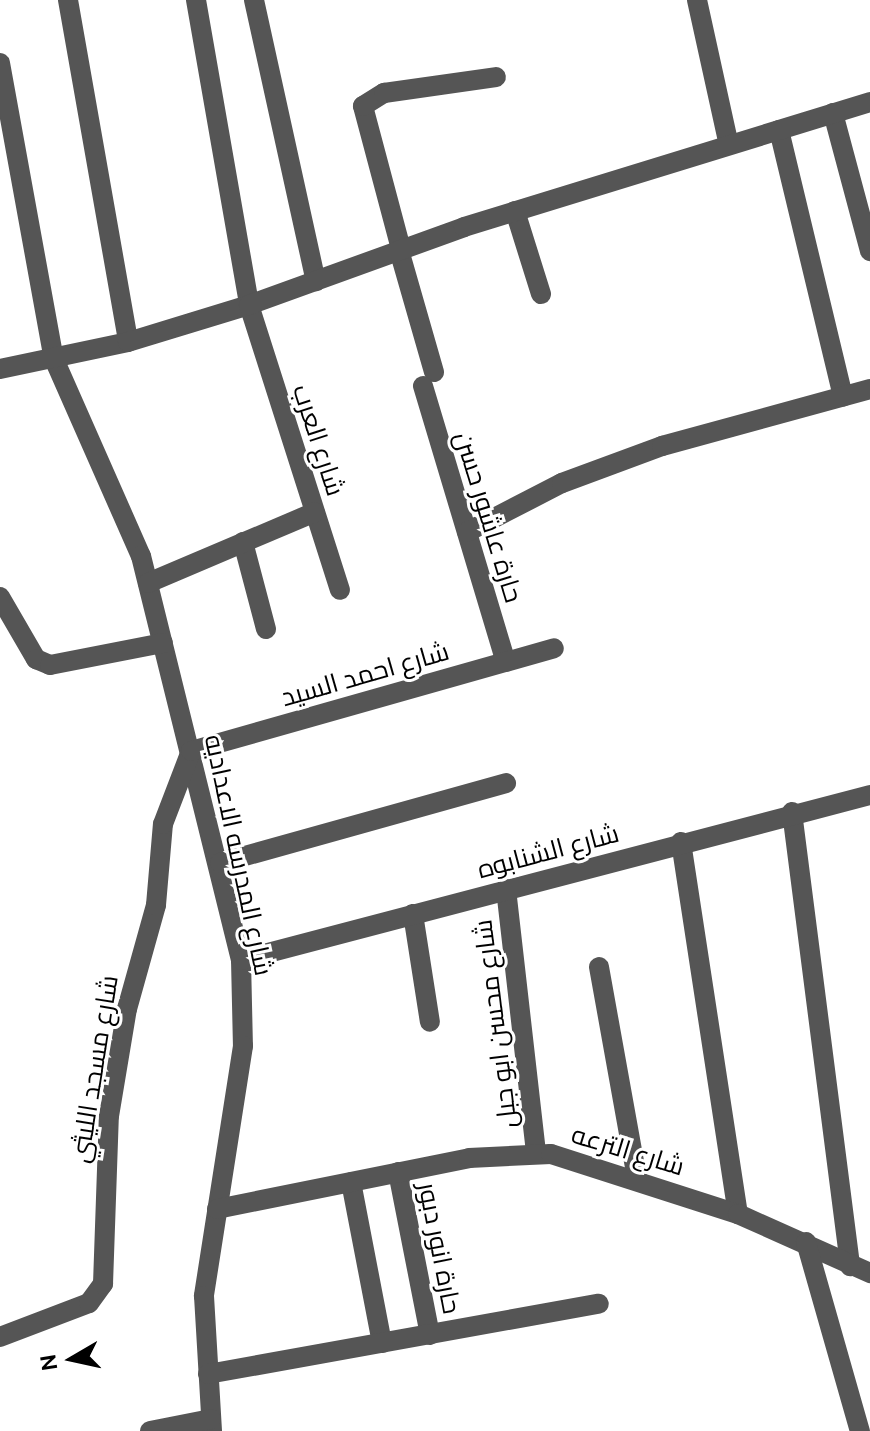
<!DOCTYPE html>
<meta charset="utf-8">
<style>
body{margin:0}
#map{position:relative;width:870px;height:1431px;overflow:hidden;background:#fff;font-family:Ubuntu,Cairo,sans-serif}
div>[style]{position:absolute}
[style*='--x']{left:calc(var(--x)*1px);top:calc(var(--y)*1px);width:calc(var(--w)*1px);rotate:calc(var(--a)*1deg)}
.minor>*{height:20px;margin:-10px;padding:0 10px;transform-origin:10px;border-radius:10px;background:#555}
span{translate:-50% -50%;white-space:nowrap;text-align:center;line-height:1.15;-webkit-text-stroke:6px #fff;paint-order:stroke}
.street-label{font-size:26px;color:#000}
.north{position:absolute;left:32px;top:1319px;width:80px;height:80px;-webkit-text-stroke:6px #fff;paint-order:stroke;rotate:261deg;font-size:22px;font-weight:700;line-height:32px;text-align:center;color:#000}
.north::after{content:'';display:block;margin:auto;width:28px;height:36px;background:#000;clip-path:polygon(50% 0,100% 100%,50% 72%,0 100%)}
</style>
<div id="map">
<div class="minor">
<i style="--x:68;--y:0;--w:347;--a:80"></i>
<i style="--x:196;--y:0;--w:310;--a:80.1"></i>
<i style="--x:249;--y:305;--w:299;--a:72.3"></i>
<i style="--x:254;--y:0;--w:288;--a:77.6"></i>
<i style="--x:697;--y:0;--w:148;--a:77.6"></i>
<i style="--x:0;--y:63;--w:301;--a:79.7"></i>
<i style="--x:54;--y:359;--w:215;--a:66.2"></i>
<i style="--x:141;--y:556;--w:416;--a:76.1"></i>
<i style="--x:241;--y:960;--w:86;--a:88.7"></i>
<i style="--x:243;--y:1046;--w:253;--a:98.9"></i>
<i style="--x:204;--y:1296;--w:135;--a:86.6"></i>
<i style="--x:833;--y:113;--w:143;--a:75"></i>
<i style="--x:779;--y:130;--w:274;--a:76.5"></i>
<i style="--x:515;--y:211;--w:87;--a:72.6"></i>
<i style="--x:401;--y:249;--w:148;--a:-104.9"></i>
<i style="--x:363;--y:106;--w:25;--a:-32"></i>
<i style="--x:384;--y:93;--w:113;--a:-8.1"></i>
<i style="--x:399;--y:250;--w:127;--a:74"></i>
<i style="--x:0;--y:369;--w:131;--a:-11.9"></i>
<i style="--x:128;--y:342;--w:127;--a:-17"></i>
<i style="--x:249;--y:305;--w:229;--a:-19.9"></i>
<i style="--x:464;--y:227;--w:425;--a:-17.1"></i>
<i style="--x:423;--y:386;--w:288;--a:73.3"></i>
<i style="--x:467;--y:532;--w:107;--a:-27.3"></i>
<i style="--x:562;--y:483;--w:107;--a:-20.3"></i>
<i style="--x:662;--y:446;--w:216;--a:-15.3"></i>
<i style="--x:243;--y:542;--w:90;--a:75.2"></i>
<i style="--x:148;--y:583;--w:181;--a:-23"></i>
<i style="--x:0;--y:597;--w:72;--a:59.9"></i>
<i style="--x:36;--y:659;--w:15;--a:23"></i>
<i style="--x:50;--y:665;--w:115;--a:-11"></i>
<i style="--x:792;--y:812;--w:458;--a:82.7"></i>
<i style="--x:681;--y:842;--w:376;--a:81.3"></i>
<i style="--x:220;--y:863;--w:297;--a:-15.6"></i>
<i style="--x:506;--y:889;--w:266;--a:83.5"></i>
<i style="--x:413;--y:914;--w:109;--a:81.1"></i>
<i style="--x:241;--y:960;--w:650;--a:-14.7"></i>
<i style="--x:599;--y:967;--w:214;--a:79.8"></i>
<i style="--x:398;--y:1172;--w:166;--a:78.9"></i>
<i style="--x:351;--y:1182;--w:164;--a:79.1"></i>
<i style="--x:217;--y:1209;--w:257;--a:-11.4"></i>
<i style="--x:469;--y:1158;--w:82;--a:-2.8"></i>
<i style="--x:551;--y:1154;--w:196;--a:17.8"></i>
<i style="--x:738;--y:1214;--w:145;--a:24.1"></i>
<i style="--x:806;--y:1242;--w:197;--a:74.1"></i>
<i style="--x:0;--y:1337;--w:95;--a:-20.9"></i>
<i style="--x:89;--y:1303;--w:24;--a:-54"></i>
<i style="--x:103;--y:1284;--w:168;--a:-88"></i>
<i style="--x:109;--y:1116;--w:109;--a:-80.5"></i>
<i style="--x:127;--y:1009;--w:108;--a:-74.4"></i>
<i style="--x:156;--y:905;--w:81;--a:-85.1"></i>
<i style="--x:163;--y:824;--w:78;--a:-69"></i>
<i style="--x:191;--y:751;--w:377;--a:-15.8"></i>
<i style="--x:208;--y:1374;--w:397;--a:-10.2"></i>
<i style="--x:150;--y:1431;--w:62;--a:-11.1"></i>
</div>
<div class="street-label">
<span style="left:319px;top:440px;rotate:72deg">شارع العرب</span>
<span style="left:489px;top:517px;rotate:73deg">حارة عاشور حسن</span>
<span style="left:365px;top:674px;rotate:-16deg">شارع احمد السيد</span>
<span style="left:548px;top:851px;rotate:-15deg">شارع الشنابوه</span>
<span style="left:239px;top:855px;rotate:78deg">شارع المدرسه الاعداديه</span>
<span style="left:495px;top:1024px;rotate:-97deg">شارع محسن ابو جبل</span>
<span style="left:94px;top:1069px;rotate:-81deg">شارع مسجد الليثي</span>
<span style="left:628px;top:1150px;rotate:17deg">شارع الترعه</span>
<span style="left:440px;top:1248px;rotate:79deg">حارة انور دبور</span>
</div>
<div class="north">N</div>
</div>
